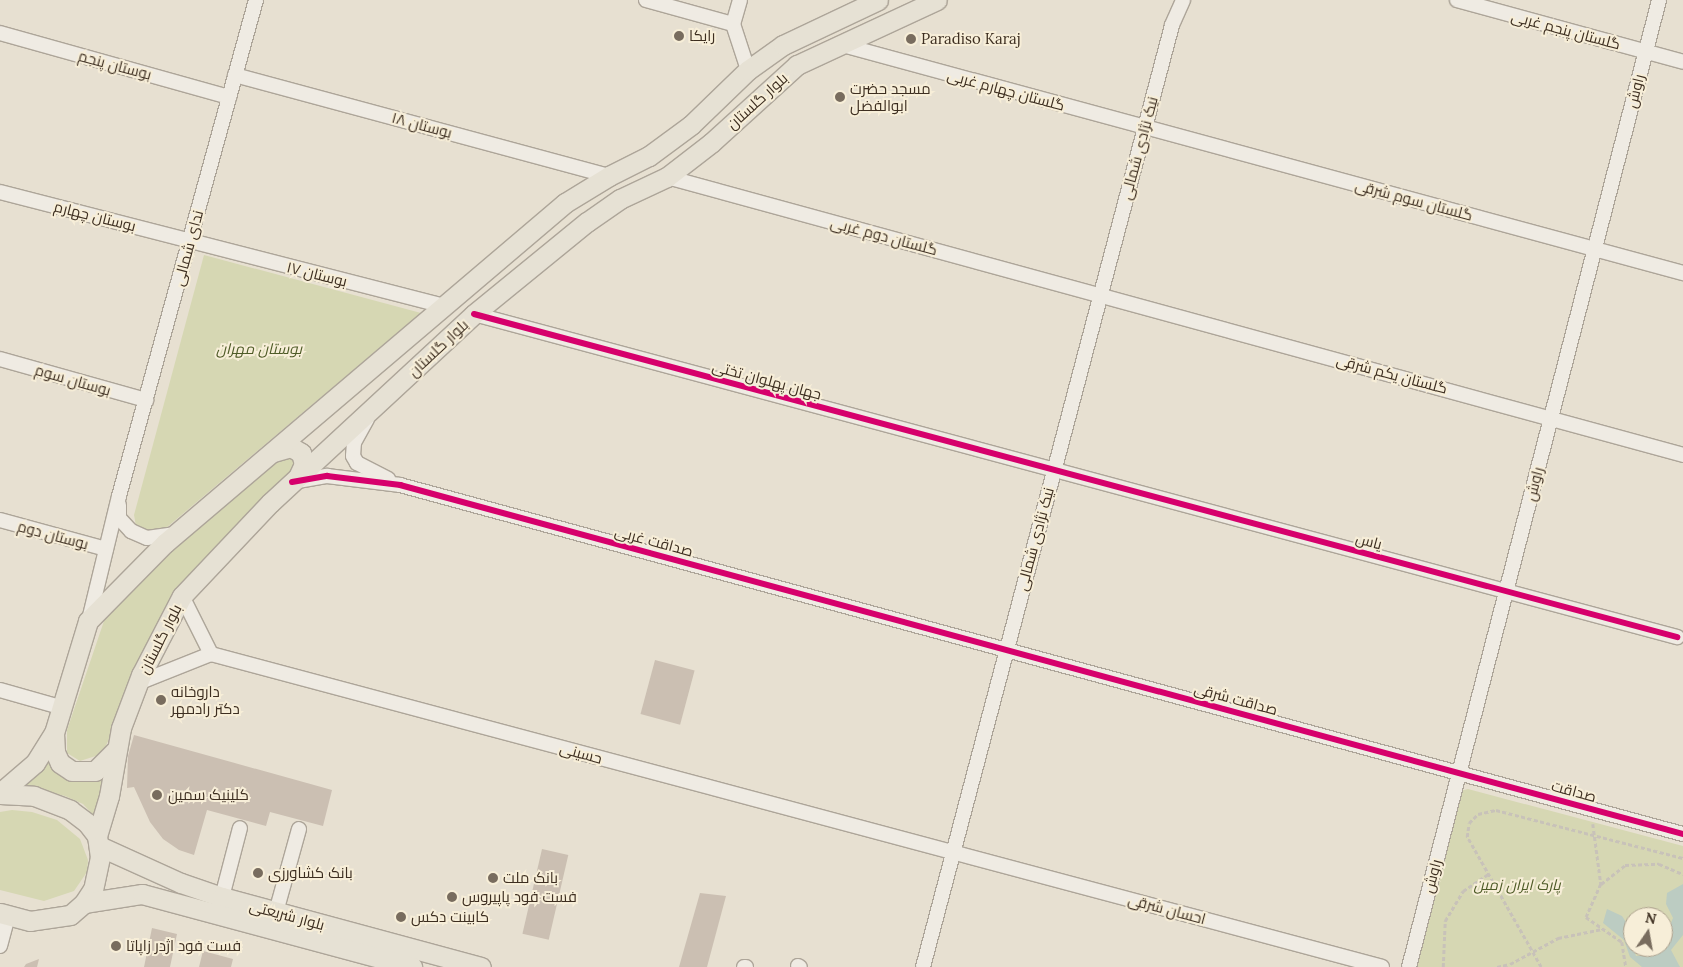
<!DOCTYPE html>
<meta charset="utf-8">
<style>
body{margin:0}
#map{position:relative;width:1683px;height:967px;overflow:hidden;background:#e7e0d1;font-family:Lora,Cairo,serif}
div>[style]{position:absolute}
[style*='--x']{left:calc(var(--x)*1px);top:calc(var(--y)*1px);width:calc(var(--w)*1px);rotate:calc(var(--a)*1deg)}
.green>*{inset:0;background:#d6d7b3}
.water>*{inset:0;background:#bcccc2}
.building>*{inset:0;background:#cbbfb2;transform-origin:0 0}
.path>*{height:2.5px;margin-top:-1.25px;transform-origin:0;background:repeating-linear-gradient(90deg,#c8c2b9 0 4px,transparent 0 6.5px)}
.roads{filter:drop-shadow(1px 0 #ada599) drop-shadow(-1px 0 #ada599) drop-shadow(0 1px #ada599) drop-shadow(0 -1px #ada599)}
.minor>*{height:14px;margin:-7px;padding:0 7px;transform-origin:7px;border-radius:7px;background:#efebe3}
.major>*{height:19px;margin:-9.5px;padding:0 9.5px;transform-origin:9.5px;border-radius:9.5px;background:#e6e1d4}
.cycleway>*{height:6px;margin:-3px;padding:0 3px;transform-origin:3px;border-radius:3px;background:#d6006c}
.dots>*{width:14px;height:14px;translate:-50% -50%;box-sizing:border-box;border:2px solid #f7eed8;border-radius:50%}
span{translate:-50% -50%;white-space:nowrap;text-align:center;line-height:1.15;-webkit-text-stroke:4px #f7eed8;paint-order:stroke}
.street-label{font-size:15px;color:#3d2e20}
.poi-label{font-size:15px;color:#3d2e20}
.left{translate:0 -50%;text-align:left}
.park-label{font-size:15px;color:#4d5a26;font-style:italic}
.north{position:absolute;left:1623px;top:907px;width:50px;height:50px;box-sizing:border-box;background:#f7eed8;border:1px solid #ada18e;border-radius:50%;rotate:12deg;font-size:14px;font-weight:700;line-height:20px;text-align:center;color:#3d2e20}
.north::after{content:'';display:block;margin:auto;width:18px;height:22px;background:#786c5e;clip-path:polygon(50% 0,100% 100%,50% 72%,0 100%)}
</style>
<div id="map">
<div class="green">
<i style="clip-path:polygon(204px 255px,421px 313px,160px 533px,147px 534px,136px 526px,134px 515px)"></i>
<i style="clip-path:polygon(284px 455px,294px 458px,296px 471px,178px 592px,102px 754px,80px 761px,67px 753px,67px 730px,104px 621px,150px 572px,276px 457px)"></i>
<i style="clip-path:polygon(49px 753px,56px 772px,71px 780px,88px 782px,107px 773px,97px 819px,83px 804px,65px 796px,41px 790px,23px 790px)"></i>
<i style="clip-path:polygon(evenodd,1468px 789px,1683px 846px,1683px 967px,1413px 967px,1460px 791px,1468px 789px,1633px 917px,1663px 917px,1663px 947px,1633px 947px,1633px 917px)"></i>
<i style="clip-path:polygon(12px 810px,32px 812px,57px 820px,80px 839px,88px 860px,87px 872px,74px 891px,44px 901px,0 890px,0 812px)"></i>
</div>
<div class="water">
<i style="clip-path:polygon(1683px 884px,1683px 935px,1671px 950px,1680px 967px,1642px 967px,1630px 957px,1624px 940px,1603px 923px,1607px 909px,1622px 916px,1633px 933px,1632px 943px,1636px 956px,1658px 954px,1673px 918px,1666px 904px,1667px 893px)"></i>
</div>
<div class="building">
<i style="left:655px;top:660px;width:41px;height:56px;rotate:15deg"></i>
<i style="clip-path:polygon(134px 735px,332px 790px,323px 826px,270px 812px,266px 826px,207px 810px,194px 855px,179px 850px,163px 839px,150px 822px,134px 787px,127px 788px,128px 756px)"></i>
<i style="left:542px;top:849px;width:27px;height:87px;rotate:13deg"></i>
<i style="clip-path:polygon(700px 893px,726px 896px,707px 967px,679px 967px)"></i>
<i style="clip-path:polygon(152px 928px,177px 934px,170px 967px,144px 967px)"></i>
<i style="clip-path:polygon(203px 951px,233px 959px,231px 967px,199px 967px)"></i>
<i style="clip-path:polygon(39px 959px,37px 967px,24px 967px,26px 964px)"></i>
</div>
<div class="path">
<i style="--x:1593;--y:824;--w:61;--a:82.4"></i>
<i style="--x:1601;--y:884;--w:36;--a:114"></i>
<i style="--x:1586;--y:917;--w:44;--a:34.8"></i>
<i style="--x:1622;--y:942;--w:25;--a:81"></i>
<i style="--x:1601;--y:884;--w:31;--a:-38"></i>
<i style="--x:1625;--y:865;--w:34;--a:-2"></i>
<i style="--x:1659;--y:864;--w:26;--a:23"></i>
<i style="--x:1443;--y:967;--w:46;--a:-87.5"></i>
<i style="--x:1445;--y:921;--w:35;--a:-59"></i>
<i style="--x:1463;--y:891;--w:30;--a:-34"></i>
<i style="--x:1497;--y:967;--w:13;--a:-13"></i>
<i style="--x:1510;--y:964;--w:55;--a:-28.4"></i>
<i style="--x:1558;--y:938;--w:45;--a:-11.6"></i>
<i style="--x:1541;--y:967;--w:150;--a:-119.6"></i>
<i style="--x:1467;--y:837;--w:14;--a:-82"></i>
<i style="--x:1469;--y:823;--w:13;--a:-45"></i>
<i style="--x:1478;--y:814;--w:18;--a:-13"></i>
<i style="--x:1496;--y:810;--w:193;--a:14.4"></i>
</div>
<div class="roads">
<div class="minor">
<i style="--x:646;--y:0;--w:90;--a:15.4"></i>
<i style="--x:740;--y:0;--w:25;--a:106"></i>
<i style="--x:733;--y:24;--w:48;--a:71.9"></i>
<i style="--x:1457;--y:0;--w:234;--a:15.3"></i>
<i style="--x:0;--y:33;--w:238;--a:15.6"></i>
<i style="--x:839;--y:44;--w:875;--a:15.18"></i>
<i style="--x:235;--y:75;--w:387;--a:15.1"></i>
<i style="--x:667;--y:177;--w:1053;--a:15.3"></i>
<i style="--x:0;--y:192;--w:458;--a:14.4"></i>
<i style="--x:474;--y:314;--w:1246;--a:15.03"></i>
<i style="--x:0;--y:359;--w:152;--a:15.7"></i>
<i style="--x:367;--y:419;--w:26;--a:119"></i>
<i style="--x:354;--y:442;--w:14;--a:94"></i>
<i style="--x:353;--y:456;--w:8;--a:60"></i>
<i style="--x:357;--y:463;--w:35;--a:27"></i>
<i style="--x:292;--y:482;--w:36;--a:-10"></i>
<i style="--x:327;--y:476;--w:74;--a:7"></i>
<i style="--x:400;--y:485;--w:1330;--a:15.22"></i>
<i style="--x:119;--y:505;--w:13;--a:90"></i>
<i style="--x:119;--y:518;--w:18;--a:47"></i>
<i style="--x:131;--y:531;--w:17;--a:24"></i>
<i style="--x:147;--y:538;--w:27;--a:-8"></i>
<i style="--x:0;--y:520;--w:110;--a:15.3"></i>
<i style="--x:182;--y:596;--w:65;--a:63.4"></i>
<i style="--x:89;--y:620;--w:128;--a:-76.4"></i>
<i style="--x:119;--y:496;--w:515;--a:-74.56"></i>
<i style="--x:211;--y:654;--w:1212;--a:14.96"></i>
<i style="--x:138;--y:683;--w:79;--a:-21.7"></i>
<i style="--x:0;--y:690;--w:66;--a:15.9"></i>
<i style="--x:222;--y:897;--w:71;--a:-75.4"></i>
<i style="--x:276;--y:912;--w:86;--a:-74.5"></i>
<i style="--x:0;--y:946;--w:31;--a:-75"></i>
<i style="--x:798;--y:966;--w:2;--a:27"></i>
<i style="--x:744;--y:967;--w:2;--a:0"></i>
<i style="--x:923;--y:967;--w:974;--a:-75.19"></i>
<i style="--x:1172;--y:25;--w:27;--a:-66"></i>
<i style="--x:1409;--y:967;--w:999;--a:-75.5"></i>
</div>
<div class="major">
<i style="--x:273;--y:452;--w:19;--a:-16"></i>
<i style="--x:291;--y:447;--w:12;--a:31"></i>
<i style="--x:301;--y:453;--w:11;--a:75"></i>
<i style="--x:304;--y:464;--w:14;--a:115"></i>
<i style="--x:54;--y:733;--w:19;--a:87"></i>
<i style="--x:55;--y:752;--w:12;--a:66"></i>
<i style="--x:60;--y:763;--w:14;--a:34"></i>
<i style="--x:72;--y:771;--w:23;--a:0"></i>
<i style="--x:95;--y:771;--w:30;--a:-45"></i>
<i style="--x:0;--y:793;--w:46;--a:-40.6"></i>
<i style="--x:35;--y:763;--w:36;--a:-58"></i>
<i style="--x:54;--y:733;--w:117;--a:-73.1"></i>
<i style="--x:88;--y:621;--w:110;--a:-45.4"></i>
<i style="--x:165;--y:543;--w:525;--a:-40.36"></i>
<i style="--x:565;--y:203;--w:52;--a:-31.5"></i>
<i style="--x:609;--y:176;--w:45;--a:-26.6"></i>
<i style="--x:649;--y:156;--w:52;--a:-36.4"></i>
<i style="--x:691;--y:125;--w:79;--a:-44"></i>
<i style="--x:748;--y:70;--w:43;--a:-35.5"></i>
<i style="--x:783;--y:45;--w:105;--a:-25.3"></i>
<i style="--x:0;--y:794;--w:34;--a:3"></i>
<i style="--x:34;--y:796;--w:39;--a:21"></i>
<i style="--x:70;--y:810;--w:21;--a:37"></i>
<i style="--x:87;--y:823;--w:16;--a:52"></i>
<i style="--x:97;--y:836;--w:21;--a:82"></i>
<i style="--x:100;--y:857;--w:33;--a:102"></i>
<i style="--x:93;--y:889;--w:17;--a:123"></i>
<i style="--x:84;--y:903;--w:18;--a:139"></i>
<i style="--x:70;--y:915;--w:40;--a:171.5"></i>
<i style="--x:30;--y:921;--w:31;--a:-165"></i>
<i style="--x:97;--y:836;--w:42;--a:-73.3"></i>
<i style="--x:109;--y:796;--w:69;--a:-80"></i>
<i style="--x:121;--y:728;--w:57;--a:-69.3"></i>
<i style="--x:141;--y:675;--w:89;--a:-62.6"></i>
<i style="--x:182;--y:596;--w:128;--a:-46.6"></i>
<i style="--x:270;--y:503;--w:278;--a:-42.8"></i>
<i style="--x:474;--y:314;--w:146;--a:-39.2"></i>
<i style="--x:587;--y:222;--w:40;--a:-34.9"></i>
<i style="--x:620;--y:199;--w:52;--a:-25.1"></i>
<i style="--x:667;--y:177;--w:56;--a:-37.7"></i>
<i style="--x:711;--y:143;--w:116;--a:-42.2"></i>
<i style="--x:797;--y:65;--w:154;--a:-24.9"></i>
<i style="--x:99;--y:846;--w:90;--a:24.3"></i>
<i style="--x:181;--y:883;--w:43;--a:18.9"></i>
<i style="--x:222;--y:897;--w:268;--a:15.1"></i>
<i style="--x:84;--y:903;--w:59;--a:-8.8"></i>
<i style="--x:142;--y:894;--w:280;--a:15.1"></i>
</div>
</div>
<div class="cycleway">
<i style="--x:474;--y:314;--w:1246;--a:15.03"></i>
<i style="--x:292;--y:482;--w:36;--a:-10"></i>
<i style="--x:327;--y:476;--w:74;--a:7"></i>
<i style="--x:400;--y:485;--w:1330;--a:15.22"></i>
</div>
<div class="dots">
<i style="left:679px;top:36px;background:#786c5e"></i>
<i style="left:911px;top:39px;background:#786c5e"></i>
<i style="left:840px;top:97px;background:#786c5e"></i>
<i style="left:161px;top:700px;background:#786c5e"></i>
<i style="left:157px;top:795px;background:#786c5e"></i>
<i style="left:258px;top:873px;background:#786c5e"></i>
<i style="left:493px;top:878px;background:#786c5e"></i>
<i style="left:452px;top:897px;background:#786c5e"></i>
<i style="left:401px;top:917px;background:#786c5e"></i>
<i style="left:116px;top:946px;background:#786c5e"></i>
</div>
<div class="street-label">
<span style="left:1566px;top:30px;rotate:15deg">گلستان پنجم غربی</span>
<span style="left:115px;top:65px;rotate:15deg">بوستان پنجم</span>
<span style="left:1006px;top:90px;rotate:15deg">گلستان چهارم غربی</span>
<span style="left:1635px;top:91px;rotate:-76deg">راوش</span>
<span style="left:757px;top:101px;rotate:-42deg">بلوار گلستان</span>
<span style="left:422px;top:125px;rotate:15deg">بوستان ۱۸</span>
<span style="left:1139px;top:148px;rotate:-75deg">نیک نژادی شمالی</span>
<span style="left:1414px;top:200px;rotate:15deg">گلستان سوم شرقی</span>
<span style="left:95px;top:216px;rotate:14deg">بوستان چهارم</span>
<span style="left:884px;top:236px;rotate:15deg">گلستان دوم غربی</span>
<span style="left:188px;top:248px;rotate:-75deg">ندای شمالی</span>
<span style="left:317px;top:274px;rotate:14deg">بوستان ۱۷</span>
<span style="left:438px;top:348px;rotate:-43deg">بلوار گلستان</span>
<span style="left:1392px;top:374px;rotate:15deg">گلستان یکم شرقی</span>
<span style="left:73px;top:380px;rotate:16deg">بوستان سوم</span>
<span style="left:767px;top:380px;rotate:15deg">جهان پهلوان تختی</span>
<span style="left:1534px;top:484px;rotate:-75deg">راوش</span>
<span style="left:53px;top:535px;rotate:15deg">بوستان دوم</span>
<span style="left:1035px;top:539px;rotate:-75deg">نیک نژادی شمالی</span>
<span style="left:654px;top:541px;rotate:15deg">صداقت غربی</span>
<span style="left:1369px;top:541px;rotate:15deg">یاس</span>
<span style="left:160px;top:639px;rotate:-63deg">بلوار گلستان</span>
<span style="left:1236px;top:699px;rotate:15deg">صداقت شرقی</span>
<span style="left:581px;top:753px;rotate:15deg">حسینی</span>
<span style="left:1574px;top:791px;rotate:15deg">صداقت</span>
<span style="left:1432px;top:876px;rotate:-75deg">راوش</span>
<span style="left:1167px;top:909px;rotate:15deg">احسان شرقی</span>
<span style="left:287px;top:915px;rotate:15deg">بلوار شریعتی</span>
</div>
<div class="poi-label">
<span class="left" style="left:689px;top:36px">رایکا</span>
<span class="left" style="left:921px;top:39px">Paradiso Karaj</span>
<span class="left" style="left:850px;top:97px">مسجد حضرت<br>ابوالفضل</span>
<span class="left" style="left:171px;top:700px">داروخانه<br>دکتر رادمهر</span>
<span class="left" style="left:168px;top:795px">کلینیک سمین</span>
<span class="left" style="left:268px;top:873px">بانک کشاورزی</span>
<span class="left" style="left:503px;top:878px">بانک ملت</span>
<span class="left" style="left:462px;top:897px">فست فود پاپیروس</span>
<span class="left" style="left:411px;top:917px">کابینت دکس</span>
<span class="left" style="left:126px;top:946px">فست فود اژدر زاپاتا</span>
</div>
<div class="park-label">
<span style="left:259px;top:349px">بوستان مهران</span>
<span style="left:1517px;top:885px">پارک ایران زمین</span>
</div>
<div class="north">N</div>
</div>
